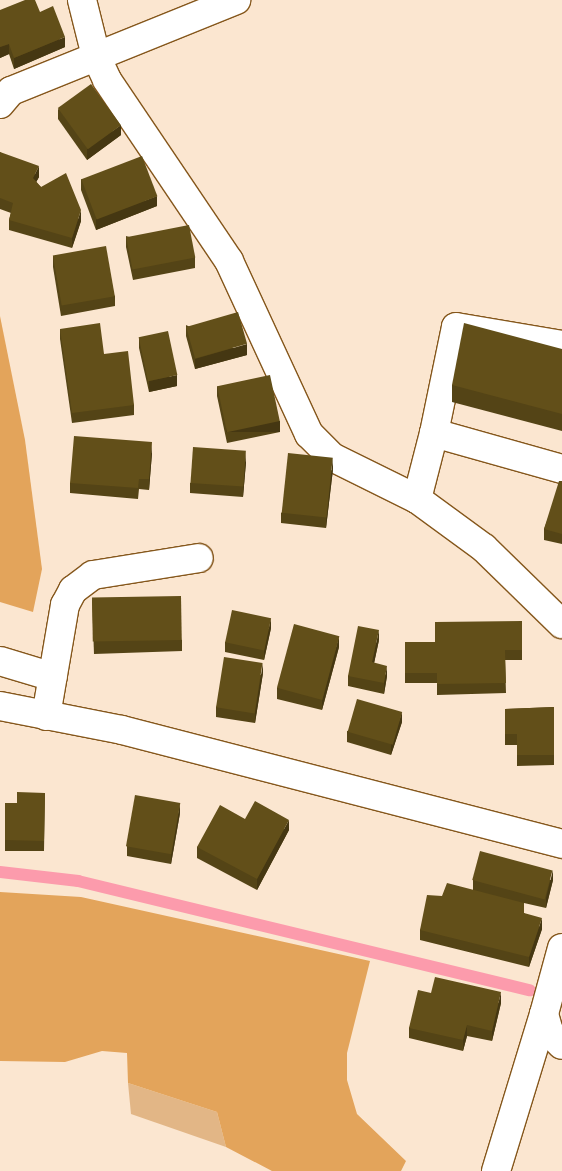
<!DOCTYPE html>
<style>
body{margin:0}
#map{position:relative;width:562px;height:1171px;overflow:hidden;background:#fbe6d0;font-family:"DejaVu Sans",sans-serif}
div>[style]{position:absolute}
[style*='--x']{left:calc(var(--x)*1px);top:calc(var(--y)*1px);width:calc(var(--w)*1px);rotate:calc(var(--a)*1deg)}
.green>*{inset:0;background:#e2b686}
.forest>*{inset:0;background:#e3a45b}
.stream>*{height:12px;margin:-6px;padding:0 6px;transform-origin:6px;border-radius:6px;background:#fc9bac}
.roads{filter:drop-shadow(1px 0 #85571c) drop-shadow(-1px 0 #85571c) drop-shadow(0 1px #85571c) drop-shadow(0 -1px #85571c)}
.minor>*{height:28px;margin:-14px;padding:0 14px;transform-origin:14px;border-radius:14px;background:#fff}
.wall>*{inset:0;background:#544416}
.shaded-wall>*{inset:0;background:#453712;transform-origin:0 0}
.building>*{inset:0;background:#624f19;transform-origin:0 0}
span{translate:-50% -50%;white-space:nowrap;text-align:center;line-height:1.15;-webkit-text-stroke:5px #fff;paint-order:stroke}
</style>
<div id="map">
<div class="green">
<i style="clip-path:polygon(128px 1083px,217px 1112px,226px 1147px,131px 1114px)"></i>
</div>
<div class="forest">
<i style="clip-path:polygon(0 316px,25px 440px,42px 569px,33px 612px,0 602px)"></i>
<i style="clip-path:polygon(0 892px,81px 897px,370px 961px,347px 1053px,347px 1080px,357px 1114px,406px 1161px,401px 1171px,272px 1171px,226px 1147px,217px 1112px,128px 1083px,127px 1053px,102px 1051px,65px 1062px,0 1061px)"></i>
</div>
<div class="stream">
<i style="--x:0;--y:872;--w:79;--a:6.6"></i>
<i style="--x:78;--y:881;--w:465;--a:13.6"></i>
</div>
<div class="roads">
<div class="minor">
<i style="--x:82;--y:0;--w:58;--a:76"></i>
<i style="--x:96;--y:56;--w:26;--a:65"></i>
<i style="--x:107;--y:80;--w:218;--a:56"></i>
<i style="--x:229;--y:261;--w:191;--a:65.2"></i>
<i style="--x:309;--y:434;--w:33;--a:45"></i>
<i style="--x:332;--y:457;--w:95;--a:26.3"></i>
<i style="--x:417;--y:499;--w:83;--a:36.2"></i>
<i style="--x:484;--y:548;--w:109;--a:44.3"></i>
<i style="--x:0;--y:104;--w:17;--a:-50"></i>
<i style="--x:11;--y:91;--w:243;--a:-22"></i>
<i style="--x:434;--y:433;--w:108;--a:-78.3"></i>
<i style="--x:456;--y:327;--w:108;--a:9.6"></i>
<i style="--x:417;--y:499;--w:68;--a:-75.6"></i>
<i style="--x:434;--y:433;--w:133;--a:15.7"></i>
<i style="--x:0;--y:661;--w:55;--a:16.8"></i>
<i style="--x:0;--y:706;--w:124;--a:11.1"></i>
<i style="--x:122;--y:730;--w:455;--a:14.5"></i>
<i style="--x:46;--y:716;--w:113;--a:-80.3"></i>
<i style="--x:65;--y:605;--w:17;--a:-62"></i>
<i style="--x:73;--y:590;--w:25;--a:-37"></i>
<i style="--x:93;--y:575;--w:107;--a:-9.1"></i>
<i style="--x:562;--y:948;--w:68;--a:105.3"></i>
<i style="--x:544;--y:1014;--w:19;--a:74"></i>
<i style="--x:549;--y:1032;--w:18;--a:45"></i>
<i style="--x:496;--y:1171;--w:164;--a:-73"></i>
</div>
</div>
<div class="wall">
<i style="clip-path:polygon(0 10px,40px 12px,65px 47px,14px 69px,9px 54px,0 58px)"></i>
<i style="clip-path:polygon(58px 109px,121px 135px,87px 160px,58px 119px)"></i>
<i style="clip-path:polygon(0 152px,39px 177px,36px 182px,41px 187px,81px 221px,72px 248px,9px 230px,9px 220px,11px 213px,0 209px)"></i>
<i style="clip-path:polygon(81px 179px,157px 206px,96px 230px,81px 190px)"></i>
<i style="clip-path:polygon(126px 236px,195px 257px,195px 268px,133px 280px,126px 247px)"></i>
<i style="clip-path:polygon(53px 256px,115px 296px,115px 306px,61px 316px,53px 267px)"></i>
<i style="clip-path:polygon(186px 325px,247px 355px,195px 369px,186px 336px)"></i>
<i style="clip-path:polygon(60px 329px,104px 354px,134px 405px,134px 415px,72px 423px,60px 339px)"></i>
<i style="clip-path:polygon(139px 338px,177px 386px,149px 392px,139px 348px)"></i>
<i style="clip-path:polygon(562px 349px,562px 431px,452px 402px,452px 385px)"></i>
<i style="clip-path:polygon(217px 386px,280px 432px,227px 443px,217px 396px)"></i>
<i style="clip-path:polygon(152px 453px,149px 490px,139px 489px,138px 499px,70px 493px,70px 483px)"></i>
<i style="clip-path:polygon(246px 462px,243px 497px,190px 493px,190px 483px)"></i>
<i style="clip-path:polygon(333px 469px,326px 528px,281px 523px,281px 513px)"></i>
<i style="clip-path:polygon(562px 481px,562px 544px,544px 540px,544px 529px)"></i>
<i style="clip-path:polygon(92px 599px,182px 640px,182px 651px,94px 654px)"></i>
<i style="clip-path:polygon(522px 621px,522px 660px,505px 660px,506px 693px,437px 695px,437px 683px,405px 683px,405px 642px,435px 642px)"></i>
<i style="clip-path:polygon(271px 628px,264px 660px,225px 652px,225px 642px)"></i>
<i style="clip-path:polygon(379px 640px,374px 663px,387px 676px,384px 694px,348px 686px,348px 676px)"></i>
<i style="clip-path:polygon(339px 647px,322px 710px,277px 699px,277px 688px)"></i>
<i style="clip-path:polygon(263px 673px,255px 723px,216px 717px,216px 707px)"></i>
<i style="clip-path:polygon(554px 707px,554px 765px,517px 766px,517px 745px,505px 745px,505px 709px)"></i>
<i style="clip-path:polygon(402px 722px,391px 755px,347px 742px,347px 731px)"></i>
<i style="clip-path:polygon(45px 793px,44px 851px,5px 851px,5px 803px,17px 803px)"></i>
<i style="clip-path:polygon(180px 813px,171px 864px,127px 856px,127px 846px)"></i>
<i style="clip-path:polygon(245px 819px,289px 830px,257px 890px,197px 858px,197px 847px)"></i>
<i style="clip-path:polygon(473px 880px,553px 880px,546px 908px,524px 903px,524px 913px,542px 929px,529px 967px,420px 940px,420px 930px,442px 896px,473px 890px)"></i>
<i style="clip-path:polygon(431px 993px,501px 1003px,492px 1041px,467px 1036px,463px 1051px,409px 1038px,409px 1028px)"></i>
</div>
<div class="shaded-wall">
<i style="clip-path:polygon(65px 37px,65px 47px,14px 69px,14px 58px)"></i>
<i style="clip-path:polygon(9px 44px,9px 54px,0 58px,0 47px)"></i>
<i style="clip-path:polygon(121px 125px,121px 135px,87px 160px,87px 149px)"></i>
<i style="clip-path:polygon(39px 166px,39px 177px,33px 188px,33px 178px)"></i>
<i style="clip-path:polygon(157px 196px,157px 206px,96px 230px,96px 219px)"></i>
<i style="clip-path:polygon(81px 210px,81px 221px,72px 248px,72px 238px)"></i>
<i style="clip-path:polygon(247px 344px,247px 355px,195px 369px,195px 359px)"></i>
<i style="clip-path:polygon(177px 375px,177px 386px,149px 392px,149px 381px)"></i>
<i style="left:280px;top:421px;width:11px;height:54px;rotate:90deg"></i>
<i style="clip-path:polygon(152px 442px,152px 453px,149px 490px,149px 479px)"></i>
<i style="clip-path:polygon(246px 451px,246px 462px,243px 497px,243px 487px)"></i>
<i style="clip-path:polygon(333px 458px,333px 469px,326px 528px,326px 518px)"></i>
<i style="clip-path:polygon(271px 618px,271px 628px,264px 660px,264px 650px)"></i>
<i style="clip-path:polygon(379px 630px,379px 640px,372px 673px,372px 662px)"></i>
<i style="clip-path:polygon(339px 636px,339px 647px,322px 710px,322px 700px)"></i>
<i style="clip-path:polygon(263px 663px,263px 673px,255px 723px,255px 713px)"></i>
<i style="clip-path:polygon(387px 666px,387px 676px,384px 694px,384px 683px)"></i>
<i style="clip-path:polygon(402px 712px,402px 722px,391px 755px,391px 744px)"></i>
<i style="clip-path:polygon(180px 803px,180px 813px,171px 864px,171px 853px)"></i>
<i style="clip-path:polygon(289px 820px,289px 830px,257px 890px,257px 879px)"></i>
<i style="clip-path:polygon(553px 870px,553px 880px,546px 908px,546px 898px)"></i>
<i style="clip-path:polygon(542px 918px,542px 929px,529px 967px,529px 957px)"></i>
<i style="clip-path:polygon(501px 992px,501px 1003px,492px 1041px,492px 1031px)"></i>
<i style="clip-path:polygon(467px 1025px,467px 1036px,463px 1051px,463px 1040px)"></i>
</div>
<div class="building">
<i style="clip-path:polygon(25px 0,35px 0,40px 12px,53px 6px,65px 37px,14px 58px,9px 44px,0 47px,0 10px)"></i>
<i style="left:91px;top:84px;width:51px;height:41px;rotate:54deg"></i>
<i style="clip-path:polygon(0 152px,39px 166px,33px 178px,41px 187px,66px 173px,81px 210px,72px 238px,9px 220px,13px 203px,0 198px)"></i>
<i style="left:142px;top:156px;width:43px;height:65px;rotate:69deg"></i>
<i style="left:189px;top:225px;width:33px;height:64px;rotate:79deg"></i>
<i style="left:106px;top:246px;width:51px;height:54px;rotate:80deg"></i>
<i style="left:238px;top:312px;width:33px;height:54px;rotate:74deg"></i>
<i style="clip-path:polygon(100px 323px,104px 354px,128px 351px,134px 405px,72px 413px,60px 329px)"></i>
<i style="clip-path:polygon(464px 323px,562px 349px,562px 414px,452px 385px)"></i>
<i style="left:168px;top:331px;width:45px;height:30px;rotate:78deg"></i>
<i style="left:270px;top:375px;width:47px;height:54px;rotate:78deg"></i>
<i style="clip-path:polygon(74px 436px,152px 442px,149px 479px,139px 479px,138px 488px,70px 483px)"></i>
<i style="left:193px;top:447px;width:53px;height:36px;rotate:4deg"></i>
<i style="left:288px;top:453px;width:45px;height:60px;rotate:6deg"></i>
<i style="clip-path:polygon(559px 481px,562px 481px,562px 534px,544px 529px)"></i>
<i style="left:181px;top:596px;width:44px;height:89px;rotate:89deg"></i>
<i style="left:232px;top:610px;width:40px;height:33px;rotate:12deg"></i>
<i style="clip-path:polygon(522px 621px,522px 650px,505px 650px,506px 683px,437px 684px,437px 673px,405px 673px,405px 642px,435px 642px,435px 622px)"></i>
<i style="left:294px;top:624px;width:47px;height:66px;rotate:15deg"></i>
<i style="clip-path:polygon(358px 626px,379px 630px,372px 662px,387px 666px,384px 683px,348px 676px)"></i>
<i style="left:224px;top:657px;width:39px;height:51px;rotate:9deg"></i>
<i style="left:357px;top:699px;width:47px;height:34px;rotate:16deg"></i>
<i style="clip-path:polygon(554px 707px,554px 755px,517px 755px,517px 734px,505px 734px,505px 709px)"></i>
<i style="clip-path:polygon(17px 792px,45px 793px,44px 841px,5px 840px,5px 803px,17px 803px)"></i>
<i style="left:135px;top:795px;width:46px;height:52px;rotate:10deg"></i>
<i style="clip-path:polygon(255px 801px,289px 820px,257px 879px,197px 847px,220px 805px,245px 819px)"></i>
<i style="left:480px;top:851px;width:75px;height:30px;rotate:15deg"></i>
<i style="clip-path:polygon(447px 883px,524px 903px,524px 913px,542px 918px,529px 957px,420px 930px,427px 895px,442px 896px)"></i>
<i style="clip-path:polygon(435px 977px,501px 992px,492px 1031px,467px 1025px,463px 1040px,409px 1028px,418px 990px,431px 993px)"></i>
</div>
</div>
